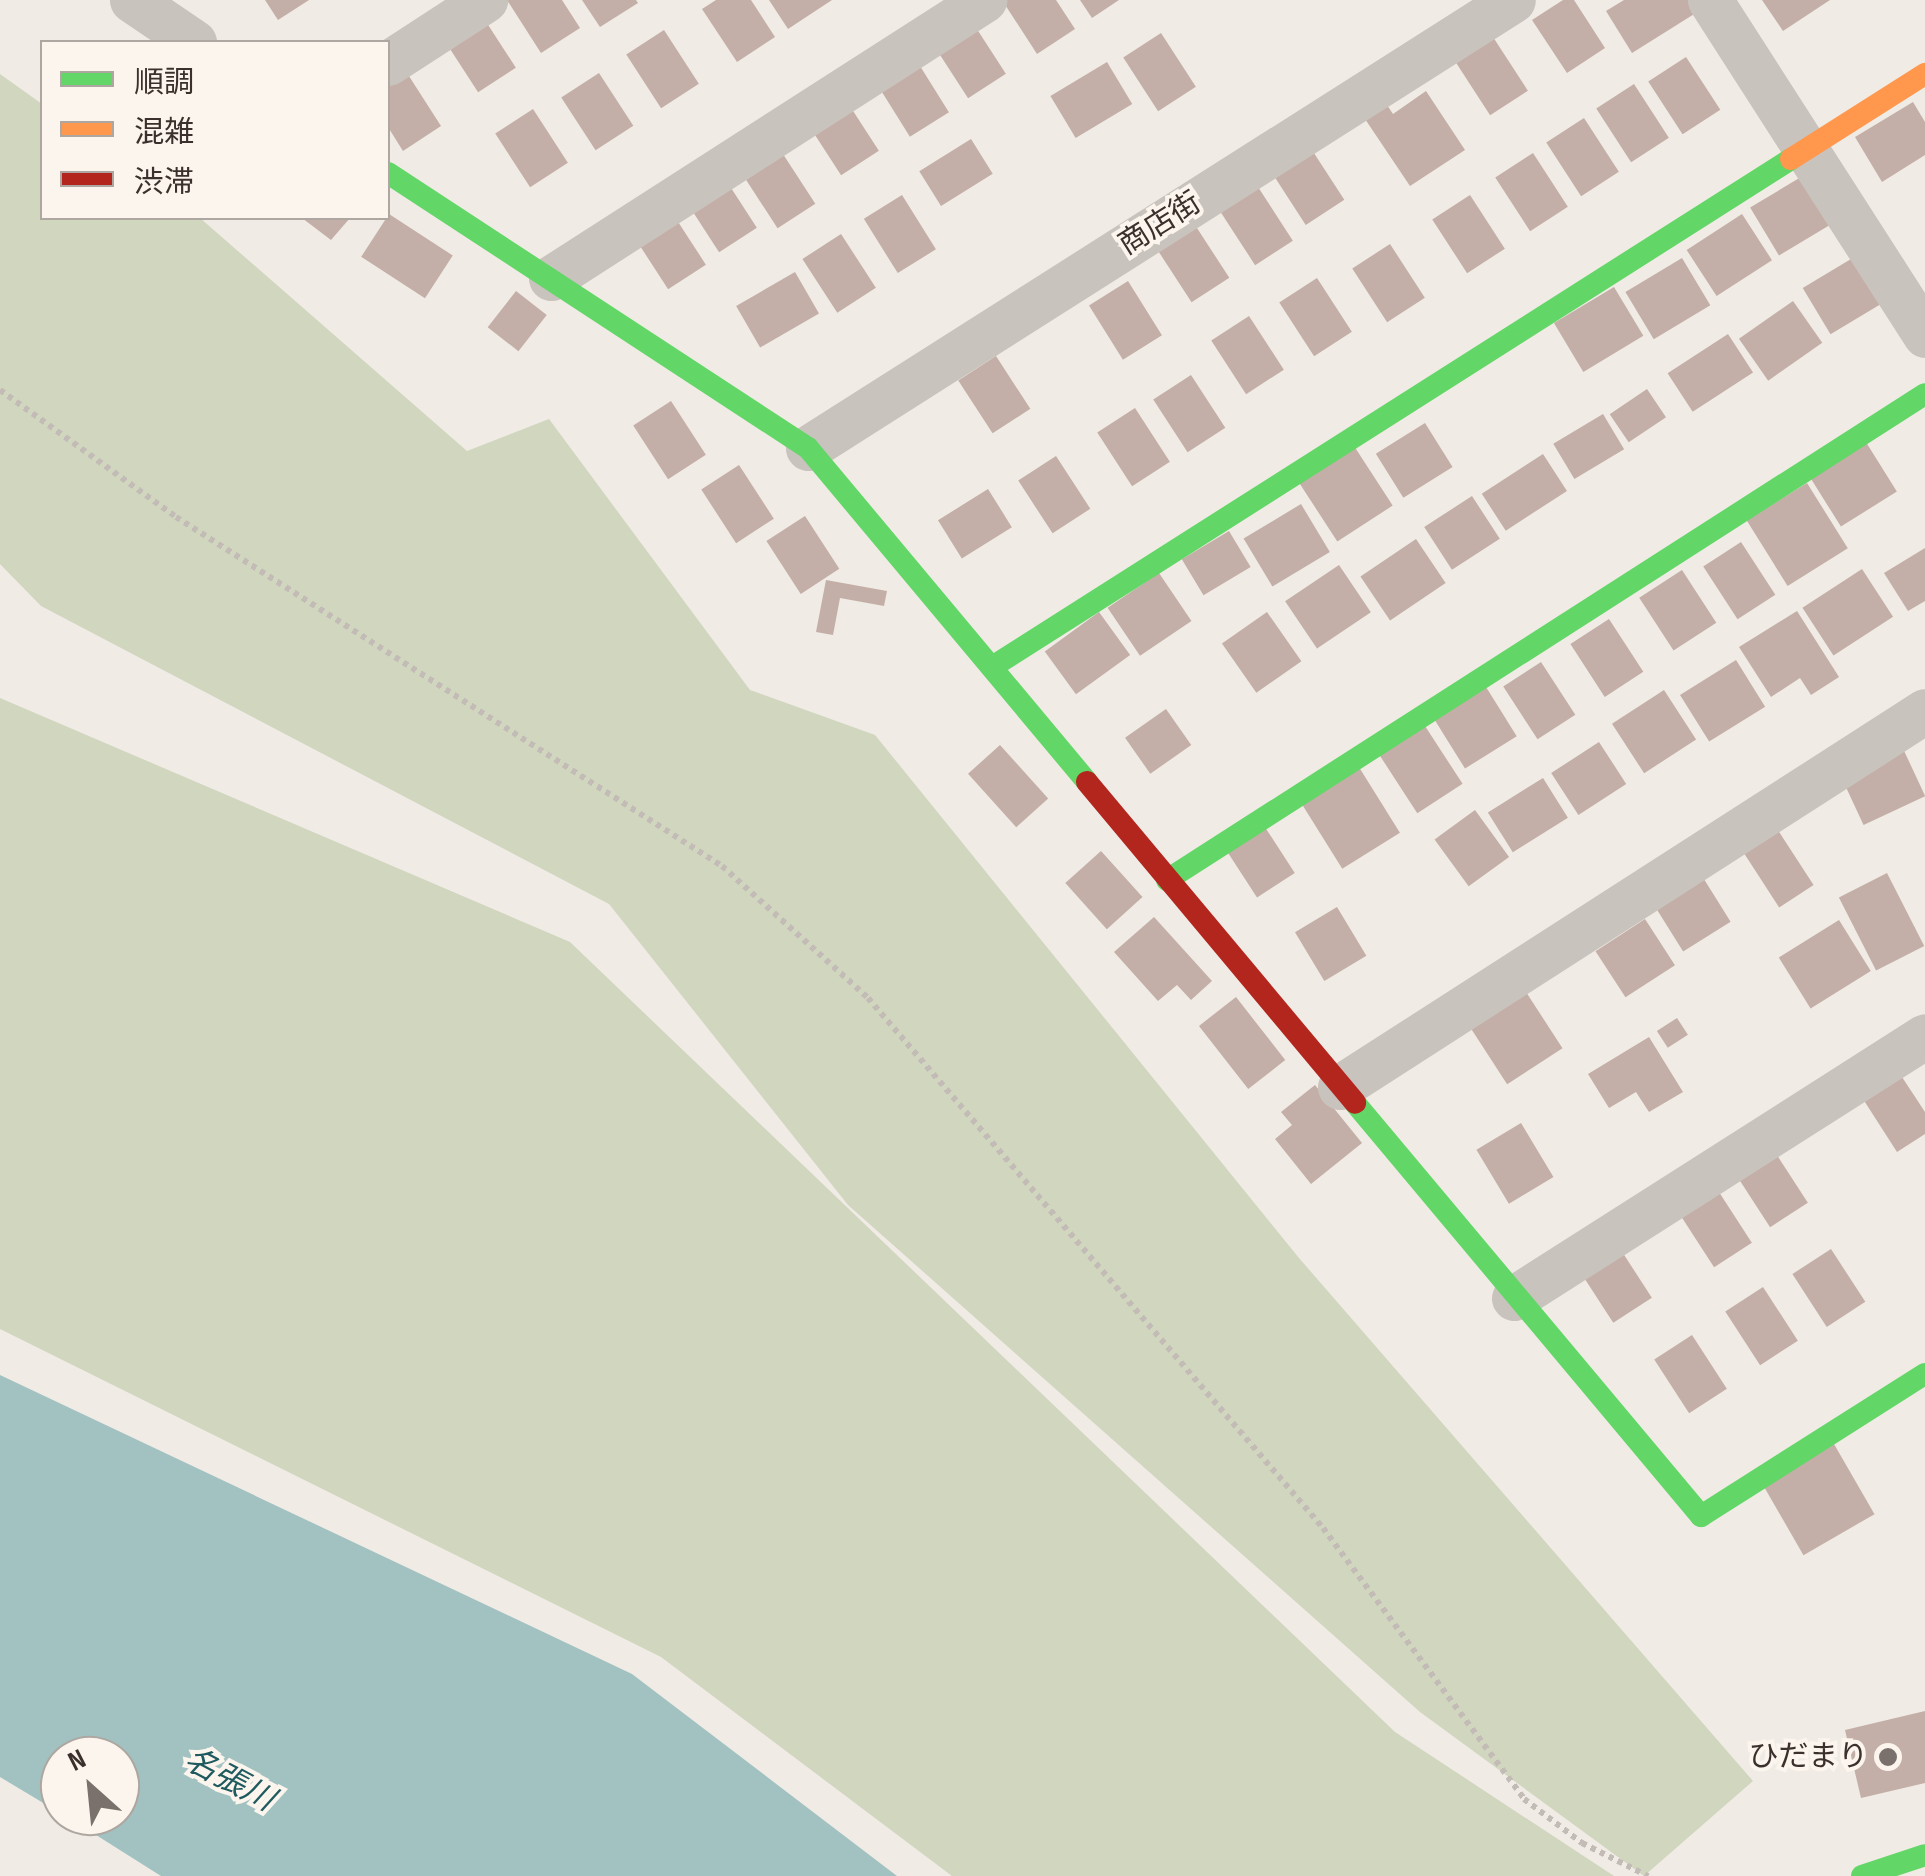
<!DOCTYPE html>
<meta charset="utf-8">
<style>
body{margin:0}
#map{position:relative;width:1925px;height:1876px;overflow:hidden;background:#f0ebe5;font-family:"Sofia Sans Condensed","Noto Sans JP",sans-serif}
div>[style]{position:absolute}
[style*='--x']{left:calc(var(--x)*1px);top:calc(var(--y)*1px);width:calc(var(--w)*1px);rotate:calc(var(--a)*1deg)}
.green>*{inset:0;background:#d1d6bf}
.water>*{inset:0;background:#a1c2c1}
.building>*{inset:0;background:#c3afa7;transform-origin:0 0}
.path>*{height:6px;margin-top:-3px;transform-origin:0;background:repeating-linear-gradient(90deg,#c2bbb6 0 5px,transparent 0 10px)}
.street>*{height:45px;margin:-22.5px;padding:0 22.5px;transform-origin:22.5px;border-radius:22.5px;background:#c9c3be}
.fast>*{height:22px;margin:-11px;padding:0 11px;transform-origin:11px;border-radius:11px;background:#63d668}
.slow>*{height:22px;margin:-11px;padding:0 11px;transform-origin:11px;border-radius:11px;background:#ff974d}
.jam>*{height:22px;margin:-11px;padding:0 11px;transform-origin:11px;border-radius:11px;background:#b3261e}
.dots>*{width:28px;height:28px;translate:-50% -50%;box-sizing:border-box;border:5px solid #fbf5ee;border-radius:50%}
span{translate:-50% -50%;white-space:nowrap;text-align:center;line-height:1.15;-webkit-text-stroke:8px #fbf5ee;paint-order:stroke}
.street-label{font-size:30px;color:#3b302b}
.poi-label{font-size:30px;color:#3b302b}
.right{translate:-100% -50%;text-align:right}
.water-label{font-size:32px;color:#1f5a5e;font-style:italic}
.legend{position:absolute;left:40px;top:40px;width:350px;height:180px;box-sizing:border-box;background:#fbf5ee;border:2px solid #aea6a0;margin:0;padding:12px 18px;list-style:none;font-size:30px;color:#3b302b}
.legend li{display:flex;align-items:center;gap:20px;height:50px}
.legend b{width:50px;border:2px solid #aea6a0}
.north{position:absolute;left:40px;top:1736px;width:100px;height:100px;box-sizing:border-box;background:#fbf5ee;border:2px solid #aea6a0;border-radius:50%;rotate:333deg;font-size:28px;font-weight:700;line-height:40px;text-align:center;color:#3b302b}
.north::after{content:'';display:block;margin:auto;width:35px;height:45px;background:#7a716c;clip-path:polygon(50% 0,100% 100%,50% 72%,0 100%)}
</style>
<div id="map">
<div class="green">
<i style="clip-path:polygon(0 74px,42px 104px,42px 218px,200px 218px,467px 451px,549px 419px,750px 690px,875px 735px,1299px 1258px,1753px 1781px,1644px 1876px,1420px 1712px,848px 1205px,609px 904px,41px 606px,0 564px)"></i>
<i style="clip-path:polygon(0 698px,570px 942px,1395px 1732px,1614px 1876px,952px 1876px,661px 1657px,0 1329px)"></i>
</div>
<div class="water">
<i style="clip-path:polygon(0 1375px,632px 1674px,897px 1876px,161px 1876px,66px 1816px,120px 1816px,120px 1756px,60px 1756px,60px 1813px,0 1777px)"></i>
</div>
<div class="building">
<i style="clip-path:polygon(265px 0,309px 0,278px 20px)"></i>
<i style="clip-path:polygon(507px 0,562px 0,580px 28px,541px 53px)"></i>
<i style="clip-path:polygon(582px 0,636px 0,638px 3px,600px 27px)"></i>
<i style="clip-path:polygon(716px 0,751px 0,775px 37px,737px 62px,702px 9px)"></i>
<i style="clip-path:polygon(769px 0,832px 0,788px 29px)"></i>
<i style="clip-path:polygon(1002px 0,1056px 0,1075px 29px,1037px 54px)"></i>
<i style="clip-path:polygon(1080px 0,1119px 0,1092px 18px)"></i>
<i style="clip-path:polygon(1563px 0,1574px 0,1605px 48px,1567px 73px,1532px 20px)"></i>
<i style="clip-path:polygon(1624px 0,1692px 0,1699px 11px,1632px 53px,1606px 11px)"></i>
<i style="clip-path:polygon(1762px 0,1830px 0,1783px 31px)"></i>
<i style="left:481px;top:14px;width:64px;height:45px;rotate:57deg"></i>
<i style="left:971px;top:20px;width:64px;height:45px;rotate:57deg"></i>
<i style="left:664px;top:30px;width:64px;height:45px;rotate:57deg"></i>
<i style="left:1161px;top:33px;width:64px;height:45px;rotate:57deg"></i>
<i style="left:1493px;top:37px;width:64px;height:45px;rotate:57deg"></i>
<i style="left:1686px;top:57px;width:63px;height:45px;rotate:57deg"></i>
<i style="left:915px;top:58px;width:64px;height:46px;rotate:58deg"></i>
<i style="left:1107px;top:62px;width:49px;height:66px;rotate:59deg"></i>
<i style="clip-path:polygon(407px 73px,441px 126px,403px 151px,388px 127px,388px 86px)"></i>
<i style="left:599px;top:73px;width:63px;height:45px;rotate:57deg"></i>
<i style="left:1634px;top:84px;width:64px;height:45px;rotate:57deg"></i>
<i style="clip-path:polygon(1426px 91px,1465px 150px,1410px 186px,1363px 116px,1385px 102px,1393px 114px)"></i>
<i style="left:844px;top:97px;width:64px;height:45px;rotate:57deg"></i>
<i style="clip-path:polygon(1913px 102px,1925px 122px,1925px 155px,1882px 182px,1855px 137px)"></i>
<i style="left:533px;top:109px;width:64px;height:45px;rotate:57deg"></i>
<i style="left:1584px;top:118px;width:64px;height:45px;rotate:57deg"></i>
<i style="left:971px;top:139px;width:41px;height:61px;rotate:58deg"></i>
<i style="left:1310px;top:147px;width:63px;height:46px;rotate:57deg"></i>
<i style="left:781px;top:151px;width:63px;height:45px;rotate:57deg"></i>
<i style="left:1533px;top:153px;width:64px;height:45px;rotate:57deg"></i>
<i style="left:1811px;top:171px;width:56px;height:71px;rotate:59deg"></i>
<i style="left:722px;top:174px;width:64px;height:45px;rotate:57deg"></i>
<i style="left:1258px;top:187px;width:64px;height:45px;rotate:57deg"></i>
<i style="left:902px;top:195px;width:64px;height:45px;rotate:58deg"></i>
<i style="left:1470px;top:195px;width:64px;height:45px;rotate:57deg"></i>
<i style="left:671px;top:211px;width:64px;height:45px;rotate:57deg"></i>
<i style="left:389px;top:214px;width:76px;height:51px;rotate:33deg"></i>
<i style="left:1742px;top:214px;width:55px;height:66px;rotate:57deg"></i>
<i style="clip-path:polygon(302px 218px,350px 218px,331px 240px)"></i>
<i style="left:1195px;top:225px;width:63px;height:45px;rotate:57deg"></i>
<i style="left:841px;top:234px;width:64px;height:46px;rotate:57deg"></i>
<i style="left:1390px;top:244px;width:64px;height:45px;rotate:57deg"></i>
<i style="left:1861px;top:253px;width:54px;height:68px;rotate:59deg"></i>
<i style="left:1682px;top:258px;width:55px;height:66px;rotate:59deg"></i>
<i style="left:795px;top:272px;width:48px;height:68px;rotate:60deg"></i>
<i style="left:1317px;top:278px;width:64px;height:45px;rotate:57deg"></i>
<i style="left:1128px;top:281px;width:64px;height:46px;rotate:58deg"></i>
<i style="left:1614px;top:287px;width:57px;height:70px;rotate:59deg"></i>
<i style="left:516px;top:291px;width:39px;height:46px;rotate:38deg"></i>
<i style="left:1793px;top:301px;width:51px;height:66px;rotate:55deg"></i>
<i style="left:1249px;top:316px;width:64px;height:45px;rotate:57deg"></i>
<i style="left:1728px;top:334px;width:46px;height:72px;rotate:57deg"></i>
<i style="left:996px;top:356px;width:63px;height:45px;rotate:57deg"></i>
<i style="left:1191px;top:375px;width:63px;height:45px;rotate:57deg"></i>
<i style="left:1647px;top:389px;width:34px;height:45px;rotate:56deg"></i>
<i style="left:671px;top:401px;width:64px;height:45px;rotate:57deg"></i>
<i style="left:1135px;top:408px;width:64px;height:45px;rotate:57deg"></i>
<i style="left:1603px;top:414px;width:41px;height:58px;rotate:59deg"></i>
<i style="left:1425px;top:423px;width:52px;height:58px;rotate:58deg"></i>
<i style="left:1864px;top:439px;width:62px;height:66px;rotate:58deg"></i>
<i style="left:1354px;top:446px;width:71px;height:66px;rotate:57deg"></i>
<i style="left:1543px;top:454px;width:44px;height:73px;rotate:57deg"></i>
<i style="left:1056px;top:456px;width:63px;height:45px;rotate:57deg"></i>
<i style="left:739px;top:465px;width:64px;height:45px;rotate:57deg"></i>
<i style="left:1807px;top:483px;width:77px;height:71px;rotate:58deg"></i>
<i style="left:988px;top:489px;width:45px;height:59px;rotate:58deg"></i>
<i style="left:1472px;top:496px;width:51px;height:57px;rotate:57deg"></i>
<i style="left:1301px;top:504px;width:56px;height:67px;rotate:59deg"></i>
<i style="left:805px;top:516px;width:63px;height:46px;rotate:57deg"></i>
<i style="left:1229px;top:531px;width:42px;height:55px;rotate:59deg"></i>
<i style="left:1416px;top:539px;width:53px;height:67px;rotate:56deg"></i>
<i style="left:1741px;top:542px;width:63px;height:45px;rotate:57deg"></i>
<i style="clip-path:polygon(1925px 548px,1925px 601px,1908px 611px,1884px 573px)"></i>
<i style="left:1339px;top:565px;width:57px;height:65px;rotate:56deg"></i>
<i style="left:1862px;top:569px;width:57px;height:71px;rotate:57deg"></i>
<i style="left:1682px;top:570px;width:63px;height:51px;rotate:57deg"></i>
<i style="left:1159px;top:573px;width:58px;height:62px;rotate:56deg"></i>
<i style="clip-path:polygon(826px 580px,887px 591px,884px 606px,840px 598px,833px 635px,816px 632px)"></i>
<i style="clip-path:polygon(1797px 611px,1839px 677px,1811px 695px,1800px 678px,1771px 697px,1739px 647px)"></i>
<i style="left:1099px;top:612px;width:53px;height:67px;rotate:54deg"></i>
<i style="left:1267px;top:612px;width:60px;height:55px;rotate:55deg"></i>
<i style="left:1609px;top:619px;width:63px;height:46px;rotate:57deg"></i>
<i style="left:1736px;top:660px;width:55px;height:66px;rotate:58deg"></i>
<i style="left:1541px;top:662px;width:63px;height:45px;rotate:57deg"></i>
<i style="left:1486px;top:687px;width:58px;height:61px;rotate:58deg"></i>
<i style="left:1664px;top:690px;width:59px;height:62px;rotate:57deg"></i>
<i style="left:1166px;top:709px;width:44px;height:50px;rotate:55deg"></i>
<i style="left:1425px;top:726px;width:69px;height:54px;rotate:57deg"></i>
<i style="left:1899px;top:740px;width:62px;height:68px;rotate:65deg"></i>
<i style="left:1599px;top:742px;width:50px;height:57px;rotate:57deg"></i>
<i style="left:1000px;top:745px;width:72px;height:43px;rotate:48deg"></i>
<i style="left:1357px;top:764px;width:81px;height:68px;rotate:58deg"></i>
<i style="left:1543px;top:778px;width:47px;height:65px;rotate:58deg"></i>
<i style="left:1475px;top:810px;width:58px;height:50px;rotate:54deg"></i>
<i style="left:1770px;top:818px;width:80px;height:41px;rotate:57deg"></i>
<i style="left:1261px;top:821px;width:62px;height:45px;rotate:57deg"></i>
<i style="left:1101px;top:851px;width:62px;height:48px;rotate:48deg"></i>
<i style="left:1887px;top:873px;width:82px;height:54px;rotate:63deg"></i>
<i style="left:1702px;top:876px;width:54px;height:56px;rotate:58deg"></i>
<i style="left:1337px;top:907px;width:57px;height:49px;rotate:59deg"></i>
<i style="clip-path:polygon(1154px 917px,1212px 981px,1191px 1000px,1177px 985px,1158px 1001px,1114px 952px)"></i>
<i style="left:1645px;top:919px;width:55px;height:59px;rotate:57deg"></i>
<i style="left:1839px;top:920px;width:60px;height:71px;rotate:58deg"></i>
<i style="left:1526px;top:992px;width:67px;height:66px;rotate:57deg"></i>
<i style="left:1236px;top:997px;width:80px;height:47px;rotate:52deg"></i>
<i style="left:1677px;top:1018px;width:20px;height:24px;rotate:57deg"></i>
<i style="clip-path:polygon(1649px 1037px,1683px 1092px,1649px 1112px,1636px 1092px,1609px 1108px,1588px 1074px)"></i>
<i style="clip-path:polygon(1900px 1074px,1925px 1112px,1925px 1134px,1897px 1152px,1863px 1099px)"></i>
<i style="clip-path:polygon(1315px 1085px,1362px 1143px,1311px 1184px,1275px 1139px,1292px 1125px,1281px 1112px)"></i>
<i style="left:1521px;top:1123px;width:63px;height:52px;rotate:59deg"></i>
<i style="left:1773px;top:1149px;width:64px;height:45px;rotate:57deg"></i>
<i style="left:1717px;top:1189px;width:64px;height:45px;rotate:57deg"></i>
<i style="left:1617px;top:1244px;width:64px;height:46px;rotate:57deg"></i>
<i style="left:1831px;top:1249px;width:63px;height:46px;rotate:57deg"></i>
<i style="left:1763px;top:1287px;width:64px;height:45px;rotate:57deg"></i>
<i style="left:1692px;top:1335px;width:64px;height:45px;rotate:57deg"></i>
<i style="left:1834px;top:1444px;width:81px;height:82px;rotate:60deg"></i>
<i style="clip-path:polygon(1925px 1711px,1925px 1783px,1861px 1798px,1845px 1730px)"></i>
</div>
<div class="path">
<i style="--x:0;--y:390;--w:217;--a:35.8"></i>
<i style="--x:176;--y:517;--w:648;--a:32.59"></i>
<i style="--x:722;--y:866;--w:197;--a:42.1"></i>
<i style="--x:868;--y:998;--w:699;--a:49.35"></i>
<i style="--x:1323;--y:1528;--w:337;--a:53.4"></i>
<i style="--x:1524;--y:1799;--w:73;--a:37.2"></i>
<i style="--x:1582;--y:1843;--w:74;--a:26.6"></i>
</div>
<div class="street">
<i style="--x:132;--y:0;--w:75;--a:34.1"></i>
<i style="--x:1710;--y:0;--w:398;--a:57.3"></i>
<i style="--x:388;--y:63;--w:116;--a:-33"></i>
<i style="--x:551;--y:278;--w:515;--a:-32.7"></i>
<i style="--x:808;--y:448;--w:835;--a:-32.43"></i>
<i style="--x:1340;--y:1087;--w:695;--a:-32.73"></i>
<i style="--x:1514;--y:1298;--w:487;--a:-32.5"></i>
</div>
<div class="fast">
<i style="--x:388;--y:173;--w:502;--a:33.22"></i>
<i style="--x:808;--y:448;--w:435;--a:50.1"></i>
<i style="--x:992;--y:667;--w:947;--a:-32.45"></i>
<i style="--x:1167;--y:880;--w:900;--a:-32.67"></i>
<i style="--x:1355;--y:1103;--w:539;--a:50.04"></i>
<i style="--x:1701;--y:1516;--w:265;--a:-32.4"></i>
<i style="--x:1862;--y:1876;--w:66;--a:-18.4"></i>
</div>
<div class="slow">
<i style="--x:1791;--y:159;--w:159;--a:-32.4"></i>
</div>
<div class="jam">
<i style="--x:1087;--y:782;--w:418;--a:50.1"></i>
</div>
<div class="dots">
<i style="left:1888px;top:1757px;background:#7a716c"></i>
</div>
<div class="street-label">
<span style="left:1160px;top:224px;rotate:-32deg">商店街</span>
</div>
<div class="poi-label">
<span class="right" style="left:1868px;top:1757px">ひだまり</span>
</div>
<div class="water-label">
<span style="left:229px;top:1781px;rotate:28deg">名張川</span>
</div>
<ul class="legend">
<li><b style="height:12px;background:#63d668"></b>順調</li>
<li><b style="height:12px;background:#ff974d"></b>混雑</li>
<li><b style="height:12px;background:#b3261e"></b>渋滞</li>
</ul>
<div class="north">N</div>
</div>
